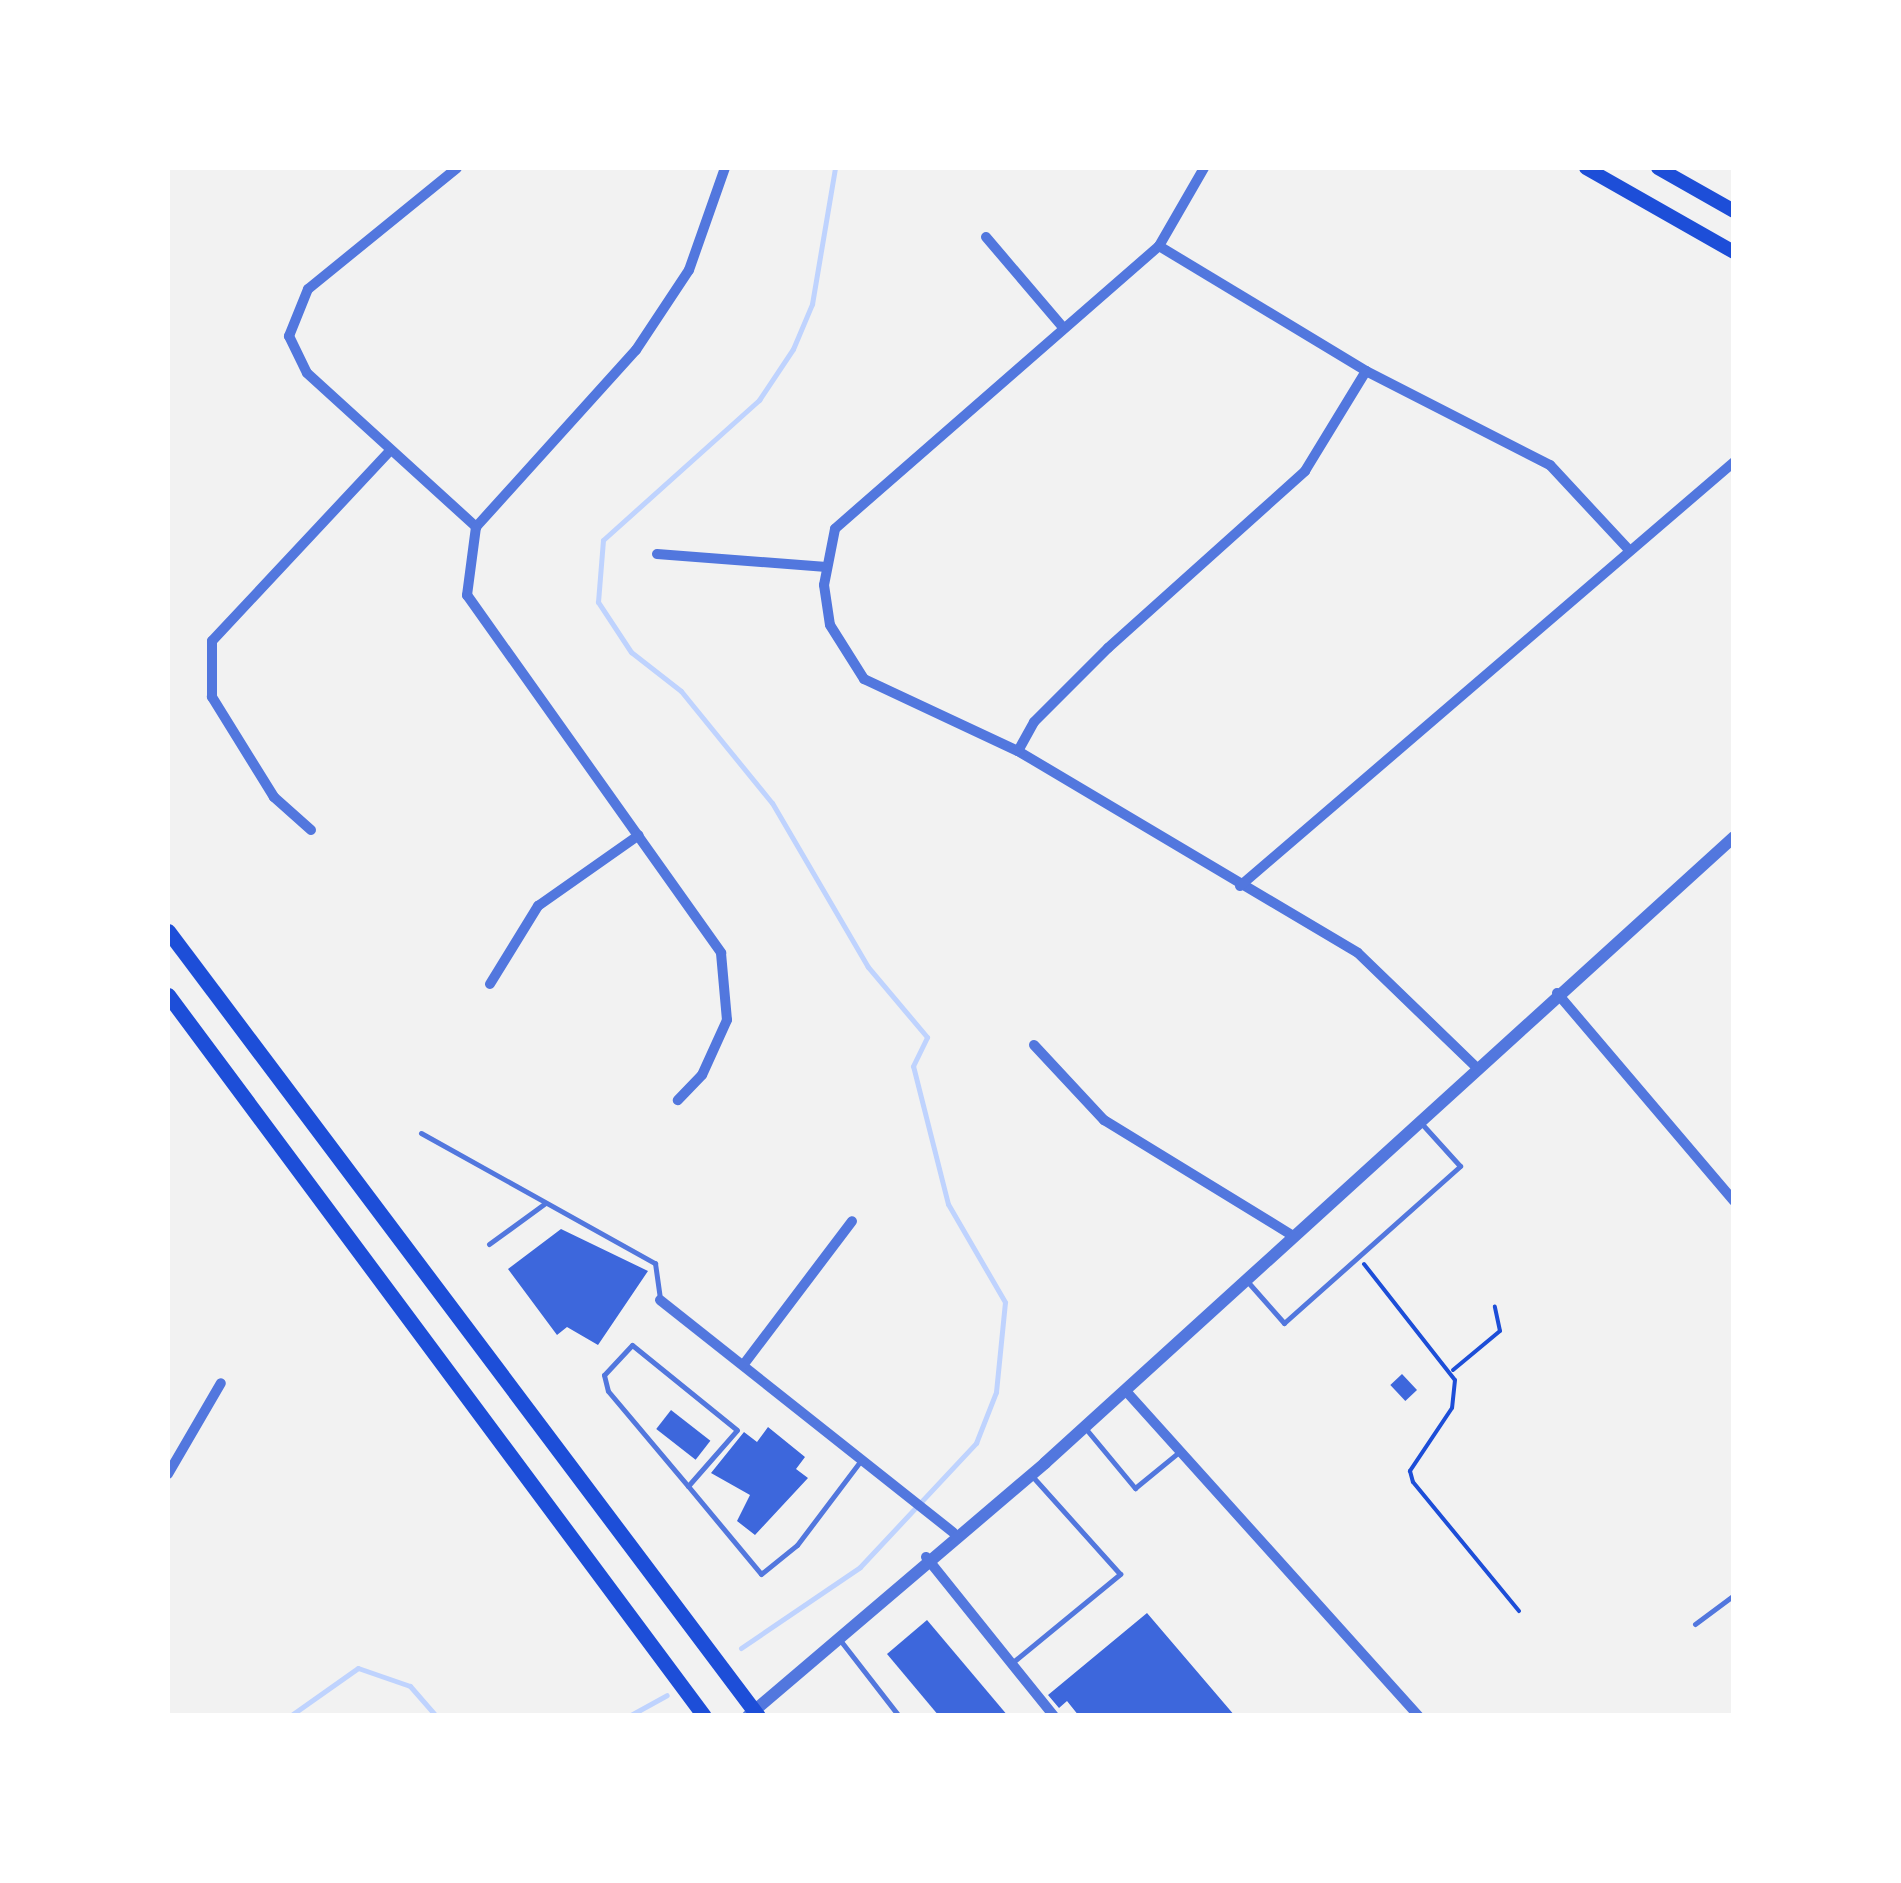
<!DOCTYPE html>
<style>
body{margin:0}
#map{position:relative;width:1901px;height:1883px;overflow:hidden;background:#f2f2f2;font-family:Lato,sans-serif}
div>[style]{position:absolute}
[style*='--x']{left:calc(var(--x)*1px);top:calc(var(--y)*1px);width:calc(var(--w)*1px);rotate:calc(var(--a)*1deg)}
.stream>*{height:5px;margin:-2.5px;padding:0 2.5px;transform-origin:2.5px;border-radius:2.5px;background:#bfd3fe}
.building>*{inset:0;background:#3d67dc;transform-origin:0 0}
.path>*{height:4px;margin:-2px;padding:0 2px;transform-origin:2px;border-radius:2px;background:#1d4ed8}
.service>*{height:5px;margin:-2.5px;padding:0 2.5px;transform-origin:2.5px;border-radius:2.5px;background:#5277de}
.minor>*{height:10px;margin:-5px;padding:0 5px;transform-origin:5px;border-radius:5px;background:#5277de}
.tertiary>*{height:12px;margin:-6px;padding:0 6px;transform-origin:6px;border-radius:6px;background:#5277de}
.secondary>*{height:14px;margin:-7px;padding:0 7px;transform-origin:7px;border-radius:7px;background:#1d4ed8}
.primary>*{height:15px;margin:-7.5px;padding:0 7.5px;transform-origin:7.5px;border-radius:7.5px;background:#1d4ed8}
span{translate:-50% -50%;white-space:nowrap;text-align:center;line-height:1.15;-webkit-text-stroke:8px #fff;paint-order:stroke}
.frame{position:absolute;inset:0;border:170px solid #fff;pointer-events:none}
</style>
<div id="map">
<div class="stream">
<i style="--x:741;--y:1648;--w:144;--a:-34.2"></i>
<i style="--x:860;--y:1567;--w:170;--a:-46.9"></i>
<i style="--x:976;--y:1443;--w:55;--a:-68.6"></i>
<i style="--x:996;--y:1392;--w:90;--a:-84.3"></i>
<i style="--x:1005;--y:1302;--w:113;--a:-120.2"></i>
<i style="--x:948;--y:1204;--w:142;--a:-104.2"></i>
<i style="--x:913;--y:1066;--w:32;--a:-64"></i>
<i style="--x:927;--y:1037;--w:92;--a:-130.1"></i>
<i style="--x:868;--y:967;--w:190;--a:-120.3"></i>
<i style="--x:772;--y:803;--w:144;--a:-129.1"></i>
<i style="--x:681;--y:691;--w:63;--a:-142"></i>
<i style="--x:631;--y:652;--w:60;--a:-123.4"></i>
<i style="--x:598;--y:602;--w:62;--a:-85.4"></i>
<i style="--x:603;--y:540;--w:210;--a:-41.9"></i>
<i style="--x:759;--y:400;--w:61;--a:-56.3"></i>
<i style="--x:793;--y:349;--w:49;--a:-67.1"></i>
<i style="--x:812;--y:304;--w:138;--a:-80.4"></i>
<i style="--x:290;--y:1716;--w:83;--a:-35.2"></i>
<i style="--x:358;--y:1668;--w:55;--a:19.1"></i>
<i style="--x:410;--y:1686;--w:40;--a:49"></i>
<i style="--x:629;--y:1716;--w:43;--a:-28.9"></i>
</div>
<div class="building">
<i style="clip-path:polygon(561px 1229px,648px 1271px,598px 1345px,567px 1327px,557px 1335px,508px 1269px)"></i>
<i style="left:1402px;top:1374px;width:22px;height:16px;rotate:47deg"></i>
<i style="left:671px;top:1410px;width:50px;height:24px;rotate:38deg"></i>
<i style="clip-path:polygon(768px 1427px,805px 1457px,796px 1469px,808px 1478px,755px 1535px,737px 1521px,750px 1495px,711px 1473px,744px 1432px,757px 1442px)"></i>
<i style="clip-path:polygon(1147px 1613px,1235px 1716px,1079px 1716px,1067px 1701px,1059px 1708px,1048px 1695px)"></i>
<i style="clip-path:polygon(927px 1620px,1008px 1716px,939px 1716px,887px 1654px)"></i>
</div>
<div class="path">
<i style="--x:1364;--y:1264;--w:147;--a:51.9"></i>
<i style="--x:1455;--y:1380;--w:28;--a:96"></i>
<i style="--x:1452;--y:1408;--w:76;--a:123.7"></i>
<i style="--x:1410;--y:1471;--w:11;--a:75"></i>
<i style="--x:1413;--y:1482;--w:167;--a:50.6"></i>
<i style="--x:1453;--y:1370;--w:61;--a:-39.7"></i>
<i style="--x:1500;--y:1331;--w:25;--a:-102"></i>
</div>
<div class="service">
<i style="--x:421;--y:1133;--w:268;--a:29.1"></i>
<i style="--x:655;--y:1263;--w:37;--a:82"></i>
<i style="--x:489;--y:1244;--w:68;--a:-36"></i>
<i style="--x:1247;--y:1281;--w:56;--a:48.6"></i>
<i style="--x:1284;--y:1323;--w:236;--a:-41.7"></i>
<i style="--x:1460;--y:1166;--w:57;--a:-132.1"></i>
<i style="--x:1086;--y:1429;--w:77;--a:50.3"></i>
<i style="--x:1135;--y:1488;--w:57;--a:-39.3"></i>
<i style="--x:688;--y:1486;--w:74;--a:-48.8"></i>
<i style="--x:737;--y:1430;--w:135;--a:-141"></i>
<i style="--x:632;--y:1345;--w:41;--a:133"></i>
<i style="--x:604;--y:1375;--w:16;--a:76"></i>
<i style="--x:608;--y:1391;--w:124;--a:49.9"></i>
<i style="--x:688;--y:1486;--w:114;--a:50.3"></i>
<i style="--x:761;--y:1574;--w:46;--a:-38.9"></i>
<i style="--x:797;--y:1545;--w:108;--a:-52.9"></i>
<i style="--x:1695;--y:1624;--w:49;--a:-36.6"></i>
<i style="--x:840;--y:1640;--w:96;--a:52.2"></i>
<i style="--x:1013;--y:1662;--w:139;--a:-39.4"></i>
<i style="--x:1120;--y:1574;--w:130;--a:-131.9"></i>
</div>
<div class="minor">
<i style="--x:457;--y:168;--w:192;--a:140.9"></i>
<i style="--x:308;--y:289;--w:51;--a:112"></i>
<i style="--x:289;--y:336;--w:41;--a:64.1"></i>
<i style="--x:307;--y:373;--w:229;--a:42.3"></i>
<i style="--x:476;--y:527;--w:239;--a:-47.9"></i>
<i style="--x:636;--y:350;--w:96;--a:-56.5"></i>
<i style="--x:689;--y:270;--w:108;--a:-70.6"></i>
<i style="--x:1204;--y:168;--w:90;--a:120"></i>
<i style="--x:1159;--y:246;--w:430;--a:138.9"></i>
<i style="--x:835;--y:529;--w:57;--a:101.1"></i>
<i style="--x:824;--y:585;--w:40;--a:81.5"></i>
<i style="--x:830;--y:625;--w:64;--a:57.8"></i>
<i style="--x:864;--y:679;--w:170;--a:25.1"></i>
<i style="--x:1018;--y:751;--w:395;--a:30.7"></i>
<i style="--x:1358;--y:953;--w:163;--a:44"></i>
<i style="--x:986;--y:237;--w:116;--a:49.6"></i>
<i style="--x:1159;--y:246;--w:242;--a:31.1"></i>
<i style="--x:1366;--y:371;--w:207;--a:27.1"></i>
<i style="--x:1550;--y:465;--w:117;--a:47.1"></i>
<i style="--x:476;--y:527;--w:69;--a:97.5"></i>
<i style="--x:467;--y:595;--w:439;--a:54.6"></i>
<i style="--x:721;--y:953;--w:67;--a:84.9"></i>
<i style="--x:727;--y:1020;--w:60;--a:114.4"></i>
<i style="--x:702;--y:1075;--w:35;--a:134"></i>
<i style="--x:657;--y:554;--w:170;--a:4.4"></i>
<i style="--x:1018;--y:751;--w:33;--a:-61"></i>
<i style="--x:1034;--y:722;--w:105;--a:-45"></i>
<i style="--x:1108;--y:648;--w:265;--a:-41.9"></i>
<i style="--x:1305;--y:471;--w:117;--a:-58.6"></i>
<i style="--x:311;--y:830;--w:50;--a:-138.3"></i>
<i style="--x:274;--y:797;--w:118;--a:-121.8"></i>
<i style="--x:212;--y:697;--w:56;--a:-90"></i>
<i style="--x:212;--y:641;--w:258;--a:-46.9"></i>
<i style="--x:1240;--y:886;--w:651;--a:-40.64"></i>
<i style="--x:490;--y:984;--w:92;--a:-58.4"></i>
<i style="--x:538;--y:906;--w:123;--a:-35.1"></i>
<i style="--x:1557;--y:993;--w:273;--a:49.6"></i>
<i style="--x:1034;--y:1045;--w:103;--a:47"></i>
<i style="--x:1104;--y:1120;--w:220;--a:31.5"></i>
<i style="--x:660;--y:1300;--w:374;--a:38.4"></i>
<i style="--x:744;--y:1364;--w:179;--a:-52.9"></i>
<i style="--x:1125;--y:1390;--w:439;--a:48"></i>
<i style="--x:168;--y:1474;--w:105;--a:-59.8"></i>
<i style="--x:926;--y:1557;--w:204;--a:51.2"></i>
</div>
<div class="tertiary">
<i style="--x:748;--y:1716;--w:390;--a:-40.4"></i>
<i style="--x:1045;--y:1463;--w:931;--a:-42.26"></i>
</div>
<div class="secondary">
<i style="--x:1586;--y:168;--w:170;--a:29.6"></i>
<i style="--x:1658;--y:168;--w:87;--a:29.5"></i>
</div>
<div class="primary">
<i style="--x:168;--y:931;--w:982;--a:53.07"></i>
<i style="--x:168;--y:995;--w:898;--a:53.37"></i>
</div>
<div class="frame"></div>
</div>
